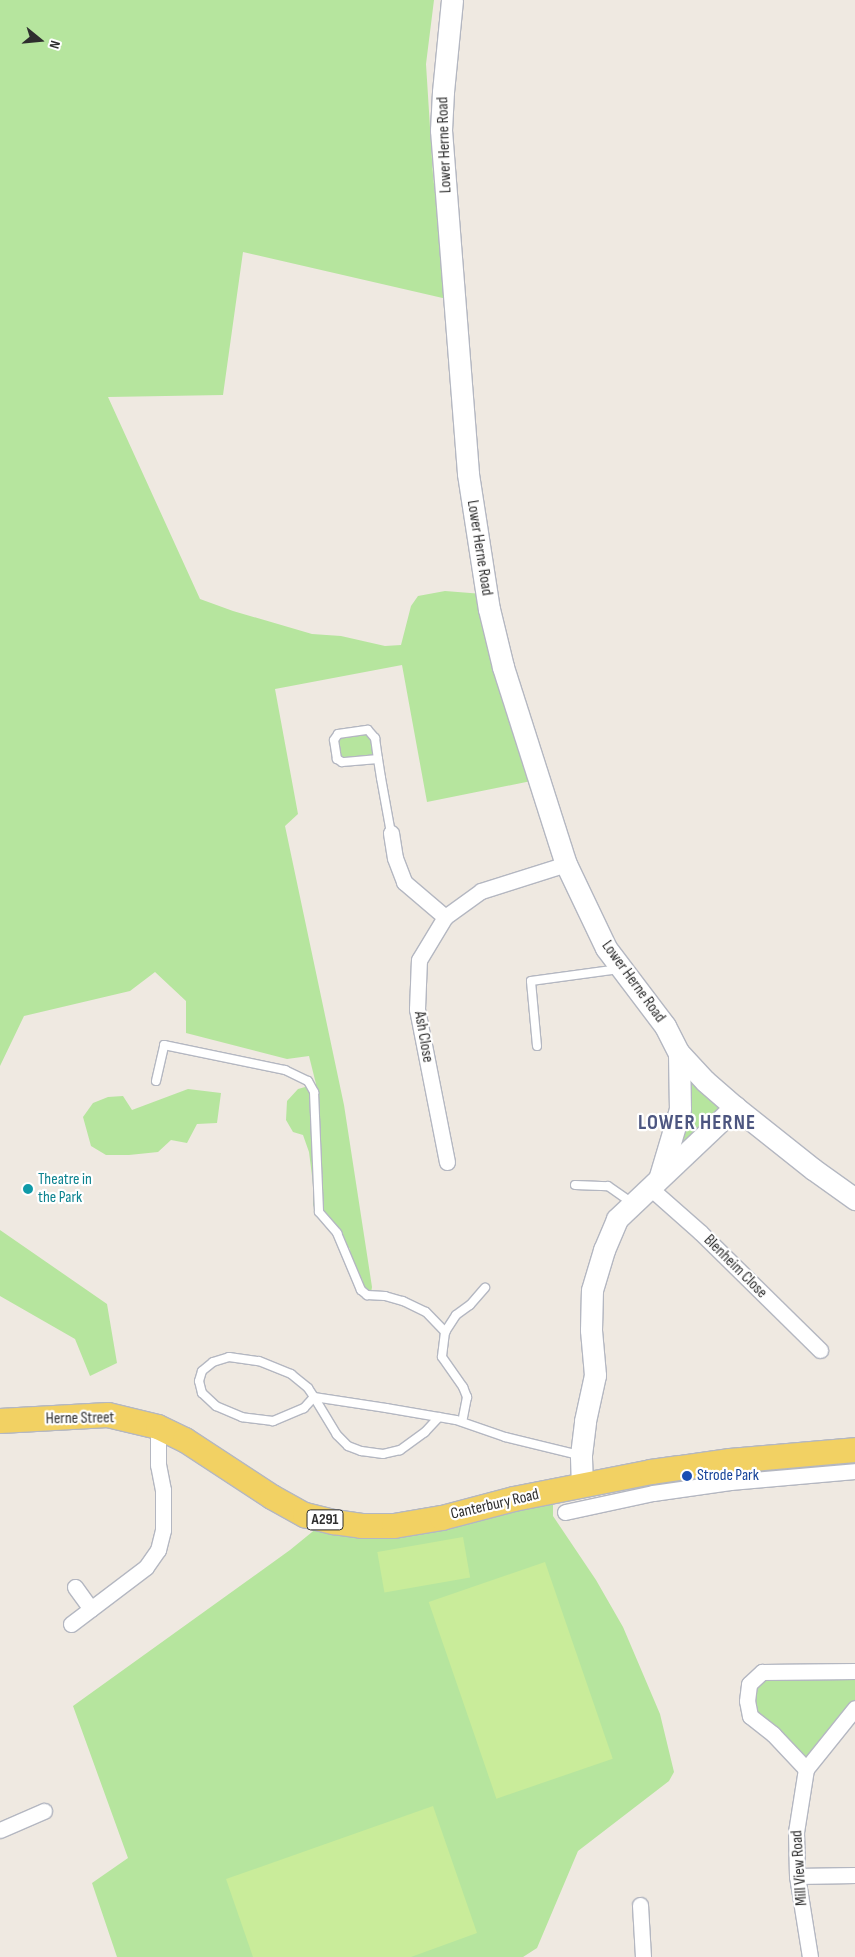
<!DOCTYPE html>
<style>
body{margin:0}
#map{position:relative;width:855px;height:1957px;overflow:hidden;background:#efe9e1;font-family:"Sofia Sans Condensed",sans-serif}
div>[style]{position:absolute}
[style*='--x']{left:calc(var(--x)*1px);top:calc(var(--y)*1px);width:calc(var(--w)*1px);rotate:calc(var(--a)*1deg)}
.green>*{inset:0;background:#b6e59e}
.pitch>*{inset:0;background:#c9ec9a;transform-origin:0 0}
.roads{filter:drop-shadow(1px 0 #b4b7c1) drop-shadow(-1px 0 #b4b7c1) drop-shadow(0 1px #b4b7c1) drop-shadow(0 -1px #b4b7c1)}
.lane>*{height:8px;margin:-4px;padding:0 4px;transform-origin:4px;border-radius:4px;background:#fff}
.street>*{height:15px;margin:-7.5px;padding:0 7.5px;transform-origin:7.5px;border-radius:7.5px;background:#fff}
.secondary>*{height:21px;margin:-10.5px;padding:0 10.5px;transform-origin:10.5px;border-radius:10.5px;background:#fff}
.primary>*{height:24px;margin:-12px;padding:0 12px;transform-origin:12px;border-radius:12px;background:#f2d163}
.dots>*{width:14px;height:14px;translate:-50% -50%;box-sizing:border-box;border:2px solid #fff;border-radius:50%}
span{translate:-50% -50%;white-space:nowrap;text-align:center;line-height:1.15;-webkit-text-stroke:4.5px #fff;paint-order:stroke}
.shield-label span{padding:1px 4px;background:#fff;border:1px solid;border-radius:4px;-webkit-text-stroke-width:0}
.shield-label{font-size:15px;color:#2e2e2e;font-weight:700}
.street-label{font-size:16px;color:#2e2e2e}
.culture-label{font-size:16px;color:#0d838f}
.left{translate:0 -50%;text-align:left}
.transit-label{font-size:16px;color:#164399}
.district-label{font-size:21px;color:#4d5680;font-weight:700;letter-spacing:1px}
.north{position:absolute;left:15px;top:15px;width:50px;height:50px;-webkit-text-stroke:4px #fff;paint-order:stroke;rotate:107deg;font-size:14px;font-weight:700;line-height:20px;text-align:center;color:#2e2e2e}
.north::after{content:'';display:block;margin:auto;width:18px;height:22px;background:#2e2e2e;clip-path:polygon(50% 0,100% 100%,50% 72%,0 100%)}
</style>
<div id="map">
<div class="green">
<i style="clip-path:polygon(0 0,434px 0,426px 64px,433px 175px,447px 299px,243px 252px,223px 395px,108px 397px,200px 599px,233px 611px,312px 634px,341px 636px,385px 646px,401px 645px,411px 606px,418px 596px,445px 591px,483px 594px,546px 778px,427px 802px,402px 665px,275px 689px,298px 814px,285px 826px,344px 1105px,372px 1287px,371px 1293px,361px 1290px,363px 1280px,351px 1277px,350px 1249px,322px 1222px,313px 1205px,313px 1184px,309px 1152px,303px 1135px,293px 1132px,286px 1120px,287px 1101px,298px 1089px,316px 1084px,309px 1056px,287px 1059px,186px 1033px,186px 1001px,155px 972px,130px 991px,24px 1016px,0 1066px)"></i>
<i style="clip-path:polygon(368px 730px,375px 738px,378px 759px,342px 762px,334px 740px,338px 734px)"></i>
<i style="clip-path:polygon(679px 1053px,735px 1107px,660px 1176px)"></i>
<i style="clip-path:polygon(188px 1089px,221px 1093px,217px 1123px,197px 1124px,187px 1143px,171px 1140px,158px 1152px,129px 1155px,106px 1155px,91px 1146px,83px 1117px,93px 1103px,108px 1097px,123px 1096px,132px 1110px)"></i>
<i style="clip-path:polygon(0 1230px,107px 1304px,117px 1363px,90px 1376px,75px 1339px,0 1296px)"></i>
<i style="clip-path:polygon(553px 1492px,553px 1516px,596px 1580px,623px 1627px,660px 1714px,674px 1772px,669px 1781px,578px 1851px,537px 1948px,523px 1957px,117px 1957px,92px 1883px,128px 1858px,73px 1706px,290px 1550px,317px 1528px,362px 1526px)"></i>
<i style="clip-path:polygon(855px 1671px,855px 1708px,806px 1769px,750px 1716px,749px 1684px,762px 1672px)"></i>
</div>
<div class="pitch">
<i style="left:463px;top:1537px;width:41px;height:87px;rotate:80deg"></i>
<i style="left:545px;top:1562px;width:208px;height:123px;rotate:71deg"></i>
<i style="clip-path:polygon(433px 1806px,477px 1933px,411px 1957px,253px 1957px,226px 1879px)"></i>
</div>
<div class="roads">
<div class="lane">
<i style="--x:378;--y:759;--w:36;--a:175"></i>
<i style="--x:342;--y:762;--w:6;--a:-149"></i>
<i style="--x:337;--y:759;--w:19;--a:-99"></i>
<i style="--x:334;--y:740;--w:7;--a:-56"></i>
<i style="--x:338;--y:734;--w:30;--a:-8"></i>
<i style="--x:368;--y:730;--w:11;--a:49"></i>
<i style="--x:375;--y:738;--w:21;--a:82"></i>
<i style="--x:378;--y:759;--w:19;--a:81"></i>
<i style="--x:381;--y:778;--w:56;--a:79.7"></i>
<i style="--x:537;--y:1046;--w:65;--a:-95.3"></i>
<i style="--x:531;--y:981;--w:89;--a:-7.8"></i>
<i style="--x:156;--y:1081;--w:37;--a:-77"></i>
<i style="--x:164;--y:1045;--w:124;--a:11.7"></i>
<i style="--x:285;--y:1070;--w:25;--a:26"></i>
<i style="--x:308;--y:1081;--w:13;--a:61"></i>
<i style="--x:314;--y:1092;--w:120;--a:87.6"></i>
<i style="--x:319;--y:1212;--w:28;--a:49"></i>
<i style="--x:337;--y:1233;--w:62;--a:67.2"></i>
<i style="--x:361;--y:1290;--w:8;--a:40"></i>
<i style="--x:367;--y:1295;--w:18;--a:3"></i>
<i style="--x:385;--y:1296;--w:19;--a:16"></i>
<i style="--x:403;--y:1301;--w:25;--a:26"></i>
<i style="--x:426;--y:1312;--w:28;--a:46"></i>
<i style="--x:445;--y:1332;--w:25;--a:97"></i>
<i style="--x:442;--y:1357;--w:37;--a:55"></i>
<i style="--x:463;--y:1387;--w:11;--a:68"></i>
<i style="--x:467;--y:1397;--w:25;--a:101"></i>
<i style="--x:575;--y:1185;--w:33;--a:2"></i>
<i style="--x:608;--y:1186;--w:29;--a:35"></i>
<i style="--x:445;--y:1332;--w:20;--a:-57"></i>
<i style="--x:456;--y:1315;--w:17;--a:-36"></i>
<i style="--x:470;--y:1305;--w:23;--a:-49"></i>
<i style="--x:439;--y:1417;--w:21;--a:133"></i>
<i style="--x:425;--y:1432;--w:31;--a:144"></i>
<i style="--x:400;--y:1450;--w:17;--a:167"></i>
<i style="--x:383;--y:1454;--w:22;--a:-172"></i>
<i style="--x:361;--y:1451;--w:14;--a:-159"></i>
<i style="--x:348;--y:1446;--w:16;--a:-135"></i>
<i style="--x:337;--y:1435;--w:44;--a:-121.2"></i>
<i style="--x:314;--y:1397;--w:15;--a:132"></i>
<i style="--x:304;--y:1408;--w:34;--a:157"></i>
<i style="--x:273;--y:1421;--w:31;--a:-173"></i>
<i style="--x:242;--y:1417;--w:28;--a:-157"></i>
<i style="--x:216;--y:1406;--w:19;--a:-137"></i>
<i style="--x:202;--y:1393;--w:12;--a:-104"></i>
<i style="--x:199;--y:1381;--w:10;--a:-73"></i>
<i style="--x:202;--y:1371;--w:14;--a:-39"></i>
<i style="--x:213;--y:1362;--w:17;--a:-17"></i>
<i style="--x:229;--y:1357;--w:30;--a:8"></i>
<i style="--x:259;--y:1361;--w:35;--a:22"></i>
<i style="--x:291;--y:1374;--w:22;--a:39"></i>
<i style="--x:308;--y:1388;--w:11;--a:56"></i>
<i style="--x:314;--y:1397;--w:73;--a:8.7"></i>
<i style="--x:386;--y:1408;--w:71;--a:9.7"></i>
<i style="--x:456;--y:1420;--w:52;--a:19.1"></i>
<i style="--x:505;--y:1437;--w:76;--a:13.7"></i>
</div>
<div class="street">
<i style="--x:391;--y:833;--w:25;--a:81"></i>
<i style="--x:395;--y:858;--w:26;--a:69"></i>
<i style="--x:404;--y:882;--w:54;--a:40.5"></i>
<i style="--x:447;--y:1162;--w:156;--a:-101.1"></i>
<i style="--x:417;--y:1009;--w:49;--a:-87.7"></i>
<i style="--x:419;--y:960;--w:50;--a:-58.8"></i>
<i style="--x:445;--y:917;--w:44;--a:-35.8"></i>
<i style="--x:481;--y:891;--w:89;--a:-17.6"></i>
<i style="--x:649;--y:1187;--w:69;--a:41.5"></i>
<i style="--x:701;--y:1233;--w:167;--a:44.5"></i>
<i style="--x:565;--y:1512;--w:90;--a:-12.2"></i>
<i style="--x:653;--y:1493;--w:78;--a:-8.1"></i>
<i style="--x:730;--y:1482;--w:125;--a:-5"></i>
<i style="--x:75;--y:1587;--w:27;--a:54"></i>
<i style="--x:71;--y:1624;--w:94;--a:-37.2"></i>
<i style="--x:146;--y:1567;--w:21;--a:-55"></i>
<i style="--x:158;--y:1550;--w:21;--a:-76"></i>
<i style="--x:163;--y:1530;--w:40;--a:-90"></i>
<i style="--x:163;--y:1490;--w:25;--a:-101"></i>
<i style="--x:158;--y:1465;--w:38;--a:-90"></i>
<i style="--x:806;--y:1769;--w:48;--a:-133.3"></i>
<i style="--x:773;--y:1734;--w:29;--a:-142"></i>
<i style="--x:750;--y:1716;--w:15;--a:-101"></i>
<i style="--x:747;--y:1701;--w:17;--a:-83"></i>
<i style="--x:749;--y:1684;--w:18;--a:-43"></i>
<i style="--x:762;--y:1672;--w:93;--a:-0.6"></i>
<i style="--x:0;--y:1830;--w:48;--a:-23.4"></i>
<i style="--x:797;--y:1876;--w:58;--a:-1"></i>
<i style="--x:640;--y:1905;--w:52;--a:86.7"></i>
<i style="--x:810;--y:1957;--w:82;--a:-99.1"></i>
<i style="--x:797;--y:1876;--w:44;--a:-91.3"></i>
<i style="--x:796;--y:1832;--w:64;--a:-81"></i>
<i style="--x:806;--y:1769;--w:78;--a:-51.2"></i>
</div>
<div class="secondary">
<i style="--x:452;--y:0;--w:92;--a:95.6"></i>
<i style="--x:443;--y:92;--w:38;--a:93"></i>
<i style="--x:441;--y:130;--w:345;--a:85.5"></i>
<i style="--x:468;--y:474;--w:137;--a:81.2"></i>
<i style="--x:489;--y:609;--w:60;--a:76.4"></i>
<i style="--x:503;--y:667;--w:207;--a:72.3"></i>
<i style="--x:566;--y:864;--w:93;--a:64.5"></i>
<i style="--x:606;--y:948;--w:98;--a:52.9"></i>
<i style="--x:665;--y:1026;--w:30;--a:63"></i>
<i style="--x:679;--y:1053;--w:56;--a:89"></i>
<i style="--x:680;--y:1109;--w:70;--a:106.6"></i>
<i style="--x:679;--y:1053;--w:38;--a:47"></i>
<i style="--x:705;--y:1081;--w:40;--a:41"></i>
<i style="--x:735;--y:1107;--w:100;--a:38.5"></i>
<i style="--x:813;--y:1169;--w:52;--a:35.5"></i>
<i style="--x:582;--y:1486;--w:31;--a:-92"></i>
<i style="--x:581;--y:1455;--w:34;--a:-83"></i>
<i style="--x:585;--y:1421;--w:47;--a:-77.7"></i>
<i style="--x:595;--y:1375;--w:45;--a:-95.1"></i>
<i style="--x:591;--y:1330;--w:40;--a:-88.6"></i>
<i style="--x:592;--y:1290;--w:42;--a:-73.3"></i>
<i style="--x:604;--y:1250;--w:34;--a:-67"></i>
<i style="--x:617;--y:1219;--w:163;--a:-43.5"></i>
</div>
<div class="primary">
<i style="--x:0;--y:1421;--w:108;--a:-3.2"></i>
<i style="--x:108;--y:1415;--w:51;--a:13.5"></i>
<i style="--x:158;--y:1427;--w:30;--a:26"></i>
<i style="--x:185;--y:1440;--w:104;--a:33.2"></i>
<i style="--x:272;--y:1497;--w:38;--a:29"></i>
<i style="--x:305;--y:1515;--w:30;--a:14"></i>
<i style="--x:334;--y:1522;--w:28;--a:8"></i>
<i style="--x:362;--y:1526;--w:32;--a:0"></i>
<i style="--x:394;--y:1526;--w:49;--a:-9.5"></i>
<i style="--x:442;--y:1518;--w:74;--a:-14.8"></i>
<i style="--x:514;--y:1499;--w:140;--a:-11.1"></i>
<i style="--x:651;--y:1472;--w:80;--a:-7.9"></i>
<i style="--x:730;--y:1461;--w:125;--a:-5"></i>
</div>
</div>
<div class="dots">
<i style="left:28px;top:1189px;background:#0f9aa8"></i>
<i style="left:687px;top:1476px;background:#1a4fb4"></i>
</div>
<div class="shield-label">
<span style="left:325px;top:1520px">A291</span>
</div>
<div class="street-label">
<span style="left:445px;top:145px;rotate:-92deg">Lower Herne Road</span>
<span style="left:479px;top:548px;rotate:81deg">Lower Herne Road</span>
<span style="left:633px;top:982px;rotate:54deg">Lower Herne Road</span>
<span style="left:423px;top:1037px;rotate:80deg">Ash Close</span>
<span style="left:735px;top:1267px;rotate:45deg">Blenheim Close</span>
<span style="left:80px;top:1419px;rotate:-1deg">Herne Street</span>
<span style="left:495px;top:1505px;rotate:-13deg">Canterbury Road</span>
<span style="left:800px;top:1868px;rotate:-94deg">Mill View Road</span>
</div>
<div class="culture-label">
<span class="left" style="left:38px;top:1189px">Theatre in<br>the Park</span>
</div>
<div class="transit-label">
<span class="left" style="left:697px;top:1476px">Strode Park</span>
</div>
<div class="district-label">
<span style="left:697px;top:1123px">LOWER HERNE</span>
</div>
<div class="north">N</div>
</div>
